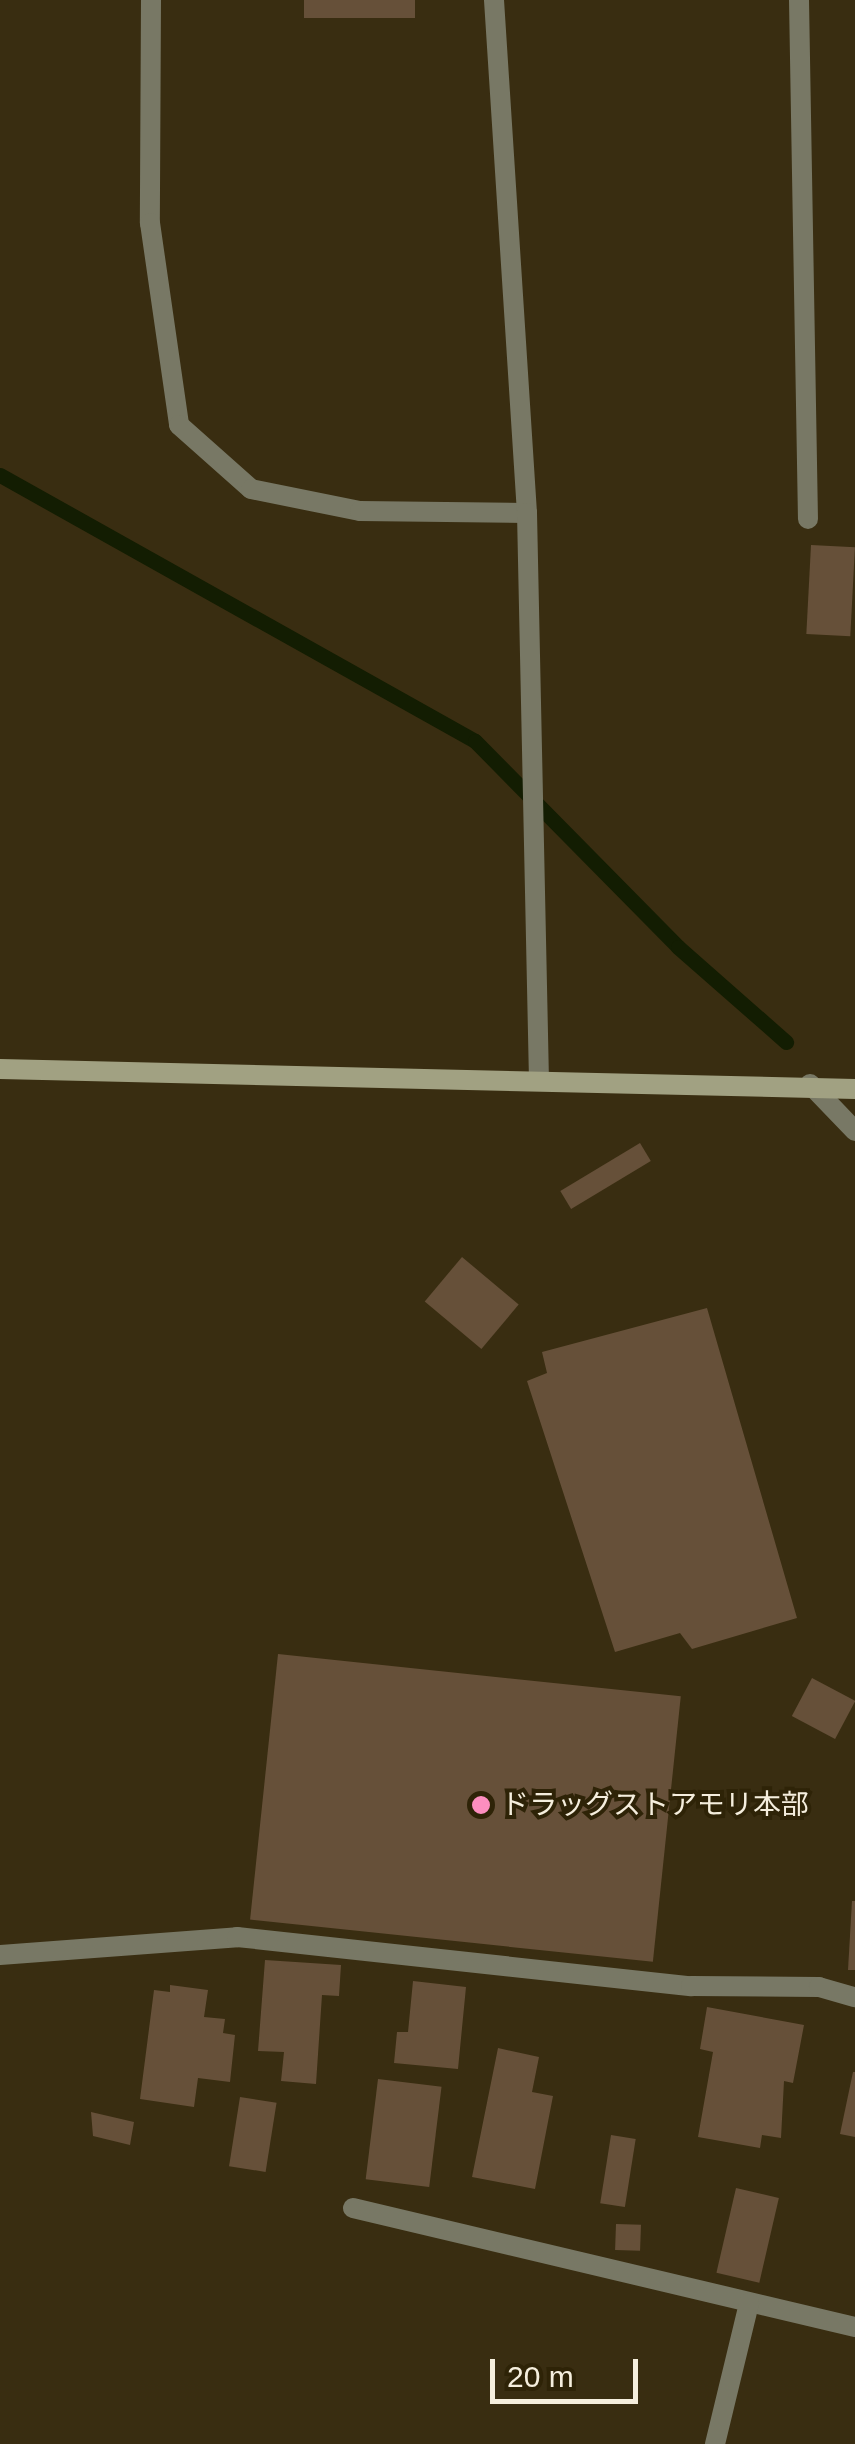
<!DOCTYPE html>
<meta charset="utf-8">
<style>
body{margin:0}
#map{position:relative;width:855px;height:2444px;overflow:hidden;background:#392d11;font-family:Helvetica,"Noto Sans JP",sans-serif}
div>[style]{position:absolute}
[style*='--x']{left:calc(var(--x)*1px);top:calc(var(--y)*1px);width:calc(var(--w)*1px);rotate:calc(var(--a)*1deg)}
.stream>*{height:15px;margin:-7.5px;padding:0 7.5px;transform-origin:7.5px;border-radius:7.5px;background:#131d02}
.building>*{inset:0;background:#665039;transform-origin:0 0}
.lane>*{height:20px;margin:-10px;padding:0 10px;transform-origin:10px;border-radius:10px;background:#787865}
.street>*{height:20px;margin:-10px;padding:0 10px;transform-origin:10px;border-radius:10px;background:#787865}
.secondary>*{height:20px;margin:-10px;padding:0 10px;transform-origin:10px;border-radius:10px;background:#a1a182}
.dots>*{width:28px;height:28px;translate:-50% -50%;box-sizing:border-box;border:5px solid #2e2307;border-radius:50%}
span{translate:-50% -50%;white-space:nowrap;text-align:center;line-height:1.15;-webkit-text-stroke:8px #2e2307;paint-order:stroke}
.poi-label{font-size:28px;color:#f5eedd}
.left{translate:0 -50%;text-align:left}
.scale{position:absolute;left:490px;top:2359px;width:148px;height:45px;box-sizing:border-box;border:5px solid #f5eedd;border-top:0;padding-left:12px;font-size:30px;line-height:35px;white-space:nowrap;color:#f5eedd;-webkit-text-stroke:8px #2e2307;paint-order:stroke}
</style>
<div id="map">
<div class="stream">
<i style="--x:0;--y:475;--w:544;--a:29.25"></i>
<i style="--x:475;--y:741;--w:289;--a:45.4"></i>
<i style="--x:678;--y:947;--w:144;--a:41.3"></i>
</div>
<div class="building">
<i style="left:304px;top:0;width:111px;height:18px"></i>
<i style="left:811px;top:545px;width:44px;height:89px;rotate:3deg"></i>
<i style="left:640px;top:1143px;width:21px;height:93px;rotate:59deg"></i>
<i style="left:462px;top:1257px;width:74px;height:58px;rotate:40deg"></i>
<i style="clip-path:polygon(707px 1308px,797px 1618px,692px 1649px,680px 1633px,615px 1652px,527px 1381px,547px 1373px,542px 1352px)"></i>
<i style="left:278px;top:1654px;width:405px;height:267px;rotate:6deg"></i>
<i style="left:812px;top:1678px;width:49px;height:43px;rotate:28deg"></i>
<i style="clip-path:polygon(852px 1901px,855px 1901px,855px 1970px,848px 1970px)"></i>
<i style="clip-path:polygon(265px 1960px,341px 1965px,339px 1996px,322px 1995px,316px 2084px,281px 2081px,284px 2052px,258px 2051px)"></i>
<i style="clip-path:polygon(413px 1981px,466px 1987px,458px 2069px,394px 2063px,397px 2032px,408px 2032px)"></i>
<i style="clip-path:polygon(170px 1985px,208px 1990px,204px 2017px,225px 2019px,223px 2033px,235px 2035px,230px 2082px,198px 2078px,194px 2107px,140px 2099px,154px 1990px,170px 1992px)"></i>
<i style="clip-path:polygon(707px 2007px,804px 2025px,793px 2083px,784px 2081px,781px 2138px,762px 2135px,760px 2148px,698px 2137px,713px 2052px,700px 2049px)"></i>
<i style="clip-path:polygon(498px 2048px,539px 2057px,532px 2092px,553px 2096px,535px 2189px,472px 2177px)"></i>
<i style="clip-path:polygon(853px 2072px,855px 2072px,855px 2137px,840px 2134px)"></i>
<i style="left:378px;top:2079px;width:64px;height:101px;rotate:7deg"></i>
<i style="left:240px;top:2097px;width:37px;height:70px;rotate:9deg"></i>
<i style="clip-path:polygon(91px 2112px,134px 2122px,130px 2145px,93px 2136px)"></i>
<i style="left:611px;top:2135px;width:25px;height:69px;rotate:9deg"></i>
<i style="left:736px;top:2188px;width:44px;height:87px;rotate:13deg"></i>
<i style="left:616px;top:2224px;width:25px;height:26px;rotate:2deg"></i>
</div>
<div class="lane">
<i style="--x:151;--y:0;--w:223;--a:90.3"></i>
<i style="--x:150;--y:223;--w:204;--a:81.8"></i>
<i style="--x:179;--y:425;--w:96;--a:41.6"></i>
<i style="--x:251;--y:489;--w:111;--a:11.4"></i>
<i style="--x:360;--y:511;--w:167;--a:0.7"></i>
<i style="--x:494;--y:0;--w:514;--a:86.32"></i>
<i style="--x:527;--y:513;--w:566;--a:88.79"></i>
<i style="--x:799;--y:0;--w:519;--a:89.01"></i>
</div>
<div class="street">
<i style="--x:810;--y:1084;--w:65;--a:46.2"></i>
<i style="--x:0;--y:1955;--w:238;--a:-4.3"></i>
<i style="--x:237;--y:1937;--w:457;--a:6.2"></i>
<i style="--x:691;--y:1986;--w:128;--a:0.4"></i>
<i style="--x:819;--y:1987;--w:37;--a:16"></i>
<i style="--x:353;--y:2208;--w:516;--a:13.34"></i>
<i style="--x:715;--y:2444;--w:145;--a:-76.4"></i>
</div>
<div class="secondary">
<i style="--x:0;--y:1069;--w:855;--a:1.34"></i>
</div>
<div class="dots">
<i style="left:481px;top:1805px;background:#fd8ebf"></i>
</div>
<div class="poi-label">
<span class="left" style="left:501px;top:1805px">ドラッグストアモリ本部</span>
</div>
<div class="scale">20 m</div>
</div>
